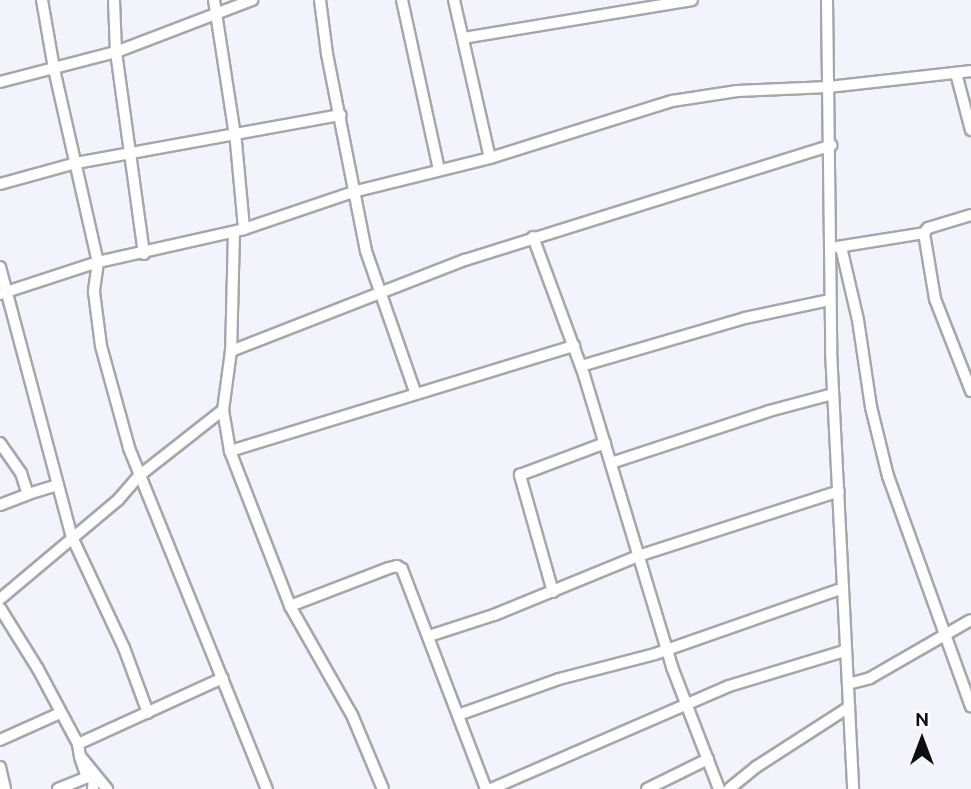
<!DOCTYPE html>
<style>
body{margin:0}
#map{position:relative;width:971px;height:789px;overflow:hidden;background:#f3f3fb;font-family:Ubuntu,sans-serif}
div>[style]{position:absolute}
[style*='--x']{left:calc(var(--x)*1px);top:calc(var(--y)*1px);width:calc(var(--w)*1px);rotate:calc(var(--a)*1deg)}
.roads{filter:drop-shadow(2px 0 #a6a6ad) drop-shadow(-2px 0 #a6a6ad) drop-shadow(0 2px #a6a6ad) drop-shadow(0 -2px #a6a6ad)}
.street>*{height:10px;margin:-5px;padding:0 5px;transform-origin:5px;border-radius:5px;background:#fff}
span{translate:-50% -50%;white-space:nowrap;text-align:center;line-height:1.15;-webkit-text-stroke:6px #fff;paint-order:stroke}
.north{position:absolute;left:887px;top:705px;width:70px;height:70px;-webkit-text-stroke:5px #fff;paint-order:stroke;rotate:0deg;font-size:19px;font-weight:700;line-height:28px;text-align:center;color:#0e0e10}
.north::after{content:'';display:block;margin:auto;width:24px;height:32px;background:#0e0e10;clip-path:polygon(50% 0,100% 100%,50% 72%,0 100%)}
</style>
<div id="map">
<div class="roads">
<div class="street">
<i style="--x:42;--y:0;--w:70;--a:80.1"></i>
<i style="--x:54;--y:69;--w:198;--a:77.2"></i>
<i style="--x:98;--y:262;--w:30;--a:98"></i>
<i style="--x:94;--y:292;--w:54;--a:82.6"></i>
<i style="--x:101;--y:346;--w:106;--a:74.6"></i>
<i style="--x:129;--y:448;--w:368;--a:68"></i>
<i style="--x:114;--y:0;--w:52;--a:87.8"></i>
<i style="--x:116;--y:52;--w:204;--a:82.1"></i>
<i style="--x:214;--y:0;--w:144;--a:81.2"></i>
<i style="--x:236;--y:142;--w:87;--a:84.7"></i>
<i style="--x:320;--y:0;--w:54;--a:82.6"></i>
<i style="--x:327;--y:54;--w:201;--a:78.8"></i>
<i style="--x:366;--y:251;--w:149;--a:70.8"></i>
<i style="--x:402;--y:0;--w:174;--a:77.7"></i>
<i style="--x:454;--y:0;--w:162;--a:77.2"></i>
<i style="--x:827;--y:0;--w:351;--a:89.3"></i>
<i style="--x:831;--y:351;--w:439;--a:87.1"></i>
<i style="--x:463;--y:38;--w:232;--a:-9.4"></i>
<i style="--x:956;--y:73;--w:59;--a:75.3"></i>
<i style="--x:0;--y:82;--w:120;--a:-14.5"></i>
<i style="--x:116;--y:52;--w:146;--a:-20.9"></i>
<i style="--x:0;--y:184;--w:79;--a:-15.4"></i>
<i style="--x:76;--y:163;--w:269;--a:-10.3"></i>
<i style="--x:234;--y:232;--w:119;--a:91.4"></i>
<i style="--x:231;--y:351;--w:60;--a:97.7"></i>
<i style="--x:223;--y:410;--w:42;--a:80.3"></i>
<i style="--x:230;--y:451;--w:166;--a:68.8"></i>
<i style="--x:290;--y:606;--w:125;--a:60.4"></i>
<i style="--x:352;--y:715;--w:80;--a:67.3"></i>
<i style="--x:924;--y:233;--w:67;--a:80.5"></i>
<i style="--x:935;--y:299;--w:99;--a:68.6"></i>
<i style="--x:533;--y:237;--w:147;--a:69.7"></i>
<i style="--x:584;--y:375;--w:305;--a:73.2"></i>
<i style="--x:672;--y:667;--w:131;--a:68.9"></i>
<i style="--x:837;--y:247;--w:88;--a:-9.1"></i>
<i style="--x:924;--y:233;--w:6;--a:-51"></i>
<i style="--x:928;--y:228;--w:45;--a:-16.8"></i>
<i style="--x:841;--y:247;--w:75;--a:76.9"></i>
<i style="--x:858;--y:320;--w:88;--a:81.5"></i>
<i style="--x:871;--y:407;--w:71;--a:76.2"></i>
<i style="--x:888;--y:476;--w:245;--a:70.2"></i>
<i style="--x:0;--y:267;--w:279;--a:75.1"></i>
<i style="--x:72;--y:537;--w:123;--a:64.9"></i>
<i style="--x:124;--y:648;--w:69;--a:69.7"></i>
<i style="--x:0;--y:294;--w:103;--a:-18.1"></i>
<i style="--x:98;--y:262;--w:150;--a:-12.7"></i>
<i style="--x:244;--y:229;--w:115;--a:-18.7"></i>
<i style="--x:353;--y:192;--w:141;--a:-13.9"></i>
<i style="--x:490;--y:158;--w:191;--a:-17.4"></i>
<i style="--x:672;--y:101;--w:66;--a:-8.7"></i>
<i style="--x:737;--y:91;--w:92;--a:-2.5"></i>
<i style="--x:829;--y:87;--w:143;--a:-6.4"></i>
<i style="--x:231;--y:351;--w:251;--a:-21.3"></i>
<i style="--x:465;--y:260;--w:384;--a:-17.4"></i>
<i style="--x:581;--y:366;--w:171;--a:-16.3"></i>
<i style="--x:745;--y:318;--w:87;--a:-12"></i>
<i style="--x:0;--y:443;--w:37;--a:55"></i>
<i style="--x:21;--y:473;--w:22;--a:72"></i>
<i style="--x:28;--y:494;--w:31;--a:-17"></i>
<i style="--x:230;--y:451;--w:360;--a:-17"></i>
<i style="--x:611;--y:463;--w:166;--a:-18.2"></i>
<i style="--x:769;--y:411;--w:66;--a:-14.9"></i>
<i style="--x:0;--y:505;--w:30;--a:-21"></i>
<i style="--x:553;--y:592;--w:122;--a:-105.8"></i>
<i style="--x:520;--y:475;--w:91;--a:-20.6"></i>
<i style="--x:0;--y:599;--w:154;--a:-40"></i>
<i style="--x:118;--y:500;--w:33;--a:-49"></i>
<i style="--x:140;--y:475;--w:105;--a:-38.1"></i>
<i style="--x:290;--y:606;--w:106;--a:-21"></i>
<i style="--x:389;--y:568;--w:8;--a:-14"></i>
<i style="--x:397;--y:566;--w:6;--a:31"></i>
<i style="--x:402;--y:569;--w:235;--a:69.1"></i>
<i style="--x:0;--y:608;--w:72;--a:58.1"></i>
<i style="--x:38;--y:669;--w:85;--a:61.9"></i>
<i style="--x:78;--y:744;--w:12;--a:81"></i>
<i style="--x:80;--y:756;--w:43;--a:50.7"></i>
<i style="--x:429;--y:636;--w:68;--a:-17.9"></i>
<i style="--x:494;--y:615;--w:156;--a:-22.3"></i>
<i style="--x:638;--y:556;--w:211;--a:-17.9"></i>
<i style="--x:848;--y:684;--w:23;--a:-15"></i>
<i style="--x:870;--y:678;--w:116;--a:-29.9"></i>
<i style="--x:458;--y:715;--w:107;--a:-19.6"></i>
<i style="--x:559;--y:679;--w:99;--a:-14.6"></i>
<i style="--x:655;--y:654;--w:197;--a:-19.3"></i>
<i style="--x:0;--y:740;--w:66;--a:-24.2"></i>
<i style="--x:78;--y:744;--w:159;--a:-24.5"></i>
<i style="--x:80;--y:757;--w:21;--a:71"></i>
<i style="--x:87;--y:777;--w:7;--a:16"></i>
<i style="--x:94;--y:779;--w:10;--a:96"></i>
<i style="--x:0;--y:767;--w:23;--a:77"></i>
<i style="--x:58;--y:789;--w:31;--a:-22"></i>
<i style="--x:491;--y:789;--w:259;--a:-23.4"></i>
<i style="--x:729;--y:686;--w:120;--a:-16.9"></i>
<i style="--x:647;--y:789;--w:68;--a:-26.2"></i>
<i style="--x:729;--y:789;--w:35;--a:-39"></i>
<i style="--x:756;--y:767;--w:111;--a:-32.8"></i>
</div>
</div>
<div class="north">N</div>
</div>
